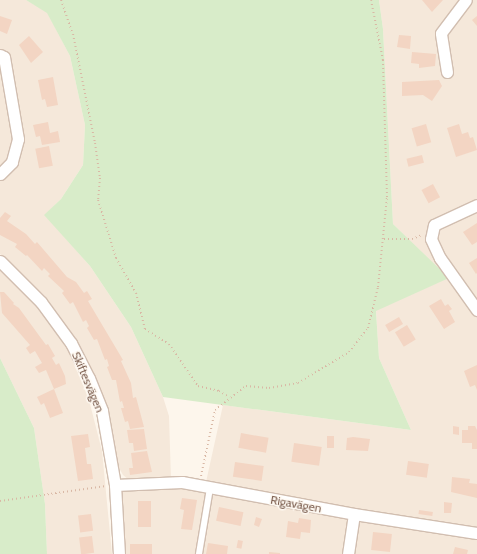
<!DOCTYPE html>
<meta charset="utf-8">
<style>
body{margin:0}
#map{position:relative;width:477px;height:554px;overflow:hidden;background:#fdf6ec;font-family:Cabin,sans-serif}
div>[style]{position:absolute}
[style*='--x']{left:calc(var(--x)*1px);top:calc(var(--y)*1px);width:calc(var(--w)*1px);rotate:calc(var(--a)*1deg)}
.residential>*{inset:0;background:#f5e8da}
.green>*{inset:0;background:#d8ecc9}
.building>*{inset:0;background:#f3d5c3;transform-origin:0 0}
.path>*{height:2px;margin-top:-1px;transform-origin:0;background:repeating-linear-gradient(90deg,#d9b8a5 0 1px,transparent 0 4px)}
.roads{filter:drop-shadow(1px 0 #d1beb0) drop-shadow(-1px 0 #d1beb0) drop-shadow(0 1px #d1beb0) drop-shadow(0 -1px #d1beb0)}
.service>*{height:5.5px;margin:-2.75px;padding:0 2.75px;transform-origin:2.75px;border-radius:2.75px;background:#fff}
.minor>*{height:11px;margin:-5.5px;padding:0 5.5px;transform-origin:5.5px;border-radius:5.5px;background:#fff}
span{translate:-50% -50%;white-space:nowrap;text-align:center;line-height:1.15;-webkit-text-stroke:3px #fffaf3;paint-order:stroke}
.street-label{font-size:12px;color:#7a5c4d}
</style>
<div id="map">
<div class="residential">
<i style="clip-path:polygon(0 0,26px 0,47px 12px,70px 56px,85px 125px,83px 165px,61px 199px,45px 215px,90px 266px,131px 327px,163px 397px,169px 416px,171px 480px,129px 480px,123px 475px,118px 466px,108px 411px,76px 340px,45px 296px,0 254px)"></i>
<i style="clip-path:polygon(379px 0,477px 0,477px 554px,122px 554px,119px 490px,206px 482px,223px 405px,411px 430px,379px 358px,376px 310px,448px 278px,393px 224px,383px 29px)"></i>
<i style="clip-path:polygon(0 269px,46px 316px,71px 356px,89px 400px,102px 451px,112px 554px,47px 554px,45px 504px,34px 428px,0 358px)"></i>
</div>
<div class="green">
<i style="clip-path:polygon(26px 0,379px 0,383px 29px,393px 224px,449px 278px,376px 311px,379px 358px,411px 430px,163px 397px,131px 327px,90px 266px,44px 215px,61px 199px,83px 165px,85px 125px,70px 56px,47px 13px)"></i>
<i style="clip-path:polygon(0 358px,34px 428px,45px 504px,47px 554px,0 554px)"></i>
</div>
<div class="building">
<i style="clip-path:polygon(422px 0,443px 0,432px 12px)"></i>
<i style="clip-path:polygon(0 16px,12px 20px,7px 34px,0 31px)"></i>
<i style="clip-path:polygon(477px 16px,477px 26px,472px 20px)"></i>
<i style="clip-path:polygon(399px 35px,411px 36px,410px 49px,397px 47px)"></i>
<i style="clip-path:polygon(29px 36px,43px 52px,31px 63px,19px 45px)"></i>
<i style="clip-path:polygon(412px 52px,436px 54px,435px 66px,419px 68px,419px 64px,411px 63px)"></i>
<i style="clip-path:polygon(53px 77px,58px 105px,47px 107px,45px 99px,42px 100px,38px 80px)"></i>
<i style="clip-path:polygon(439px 80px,442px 86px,432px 101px,423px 95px,402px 96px,402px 82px)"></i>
<i style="clip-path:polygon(48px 122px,50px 133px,58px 131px,60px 142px,42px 145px,40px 136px,36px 137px,33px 125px)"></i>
<i style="left:426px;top:124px;width:19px;height:15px;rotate:74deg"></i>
<i style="clip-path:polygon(459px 124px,462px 134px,468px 132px,470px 138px,473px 137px,477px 150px,456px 157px,447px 128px)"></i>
<i style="left:49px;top:146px;width:20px;height:14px;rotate:79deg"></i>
<i style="left:422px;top:155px;width:8px;height:16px;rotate:76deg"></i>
<i style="left:433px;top:184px;width:15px;height:13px;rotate:62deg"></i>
<i style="clip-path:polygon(5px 212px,11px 216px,7px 221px,26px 234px,35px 244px,37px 242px,67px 277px,76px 282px,84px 293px,87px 291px,92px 299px,88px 301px,123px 360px,121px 361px,131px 383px,133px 398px,136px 397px,144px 427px,130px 429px,128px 421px,125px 422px,121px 408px,124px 408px,122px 401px,120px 402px,116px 380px,112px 380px,107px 367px,109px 366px,107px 359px,105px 360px,97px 339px,94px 340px,87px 328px,89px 326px,86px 320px,83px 322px,73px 302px,70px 304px,62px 293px,64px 291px,48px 276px,50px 274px,44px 268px,42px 271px,27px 255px,26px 256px,15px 247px,17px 244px,0 235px,0 218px)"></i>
<i style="clip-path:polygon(477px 223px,477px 242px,472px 245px,463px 232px)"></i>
<i style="clip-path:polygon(477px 258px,477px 273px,476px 274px,469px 263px)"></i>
<i style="clip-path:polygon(0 292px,4px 292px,14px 303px,13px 304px,19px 308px,46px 345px,48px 344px,55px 356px,52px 358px,56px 365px,59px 363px,65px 376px,66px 384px,54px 389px,46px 370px,39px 373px,35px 367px,42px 363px,35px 351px,30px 354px,26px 348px,30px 345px,2px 313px)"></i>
<i style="clip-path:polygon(441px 299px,445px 306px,448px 304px,452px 309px,449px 311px,455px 322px,444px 329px,429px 306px)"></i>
<i style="left:399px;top:317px;width:8px;height:16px;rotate:60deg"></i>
<i style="left:407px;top:325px;width:17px;height:14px;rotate:59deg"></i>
<i style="clip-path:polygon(477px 365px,477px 390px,475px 385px,470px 387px,464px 371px)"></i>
<i style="clip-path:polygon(54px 389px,63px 413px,50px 418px,44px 403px,41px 405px,37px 397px)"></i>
<i style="clip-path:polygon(453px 426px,459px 427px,459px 435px,453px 434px)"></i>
<i style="clip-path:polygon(468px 426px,475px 426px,477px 430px,477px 449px,472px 449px,472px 443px,462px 443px,462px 430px,468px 430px)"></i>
<i style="clip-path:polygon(144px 429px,147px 449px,134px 451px,133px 443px,129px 443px,127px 430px)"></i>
<i style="left:241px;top:433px;width:28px;height:15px;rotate:10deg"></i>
<i style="clip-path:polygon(88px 434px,90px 447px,85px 448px,87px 464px,91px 464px,93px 479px,78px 481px,71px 436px)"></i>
<i style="left:327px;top:436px;width:7px;height:12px"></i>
<i style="clip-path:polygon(353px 437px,370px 439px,368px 451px,346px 450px,347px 438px)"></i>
<i style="left:294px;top:443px;width:28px;height:19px;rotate:8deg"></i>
<i style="clip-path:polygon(147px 451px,152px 472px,130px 475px,129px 468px,133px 468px,131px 453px)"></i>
<i style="left:408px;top:461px;width:21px;height:14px;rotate:8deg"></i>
<i style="left:235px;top:462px;width:29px;height:15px;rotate:8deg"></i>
<i style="clip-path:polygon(452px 477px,470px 479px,469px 483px,477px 484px,477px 498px,451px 492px)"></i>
<i style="clip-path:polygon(182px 498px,197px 500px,192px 530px,181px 529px,184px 510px,180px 509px)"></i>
<i style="left:138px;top:501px;width:13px;height:26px"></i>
<i style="clip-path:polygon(444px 502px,452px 503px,451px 513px,444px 513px)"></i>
<i style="left:219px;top:507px;width:25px;height:14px;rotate:12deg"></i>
<i style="left:419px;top:510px;width:14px;height:4px;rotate:8deg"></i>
<i style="left:91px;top:514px;width:17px;height:13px;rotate:83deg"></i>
<i style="clip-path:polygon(256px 517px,262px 519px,259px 527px,254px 525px)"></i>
<i style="clip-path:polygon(299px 518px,311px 520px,310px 533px,301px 532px,300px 539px,286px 537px,288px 521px,298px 523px)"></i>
<i style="left:373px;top:532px;width:19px;height:18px;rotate:6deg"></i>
<i style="left:92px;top:536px;width:17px;height:13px;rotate:83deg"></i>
<i style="left:238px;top:540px;width:5px;height:8px;rotate:11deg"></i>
<i style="clip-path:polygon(208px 543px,228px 546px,227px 554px,206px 554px)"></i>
<i style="left:130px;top:544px;width:22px;height:10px"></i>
<i style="clip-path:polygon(455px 547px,468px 550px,467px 554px,453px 554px)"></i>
<i style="clip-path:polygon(269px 552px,280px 553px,280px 554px,269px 554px)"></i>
</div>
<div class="path">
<i style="--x:61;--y:0;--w:36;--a:71"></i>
<i style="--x:73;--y:34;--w:111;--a:78.6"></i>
<i style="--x:95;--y:143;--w:35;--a:82"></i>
<i style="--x:100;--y:178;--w:22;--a:95"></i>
<i style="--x:98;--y:200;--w:61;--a:72.8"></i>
<i style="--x:116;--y:258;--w:40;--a:60.3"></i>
<i style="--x:136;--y:293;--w:37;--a:76"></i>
<i style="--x:145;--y:329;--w:28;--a:32"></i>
<i style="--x:169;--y:344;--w:51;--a:55.4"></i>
<i style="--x:198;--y:386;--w:22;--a:13"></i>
<i style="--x:219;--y:391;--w:12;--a:31"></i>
<i style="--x:384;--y:239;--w:28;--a:0"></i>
<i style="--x:412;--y:239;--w:11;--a:-22"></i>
<i style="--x:201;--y:476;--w:67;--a:-78"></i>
<i style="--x:215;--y:410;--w:39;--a:-38"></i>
<i style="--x:246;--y:386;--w:23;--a:5"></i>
<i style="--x:269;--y:388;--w:29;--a:-10"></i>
<i style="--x:298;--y:383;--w:60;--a:-31.3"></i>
<i style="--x:349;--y:352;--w:31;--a:-52"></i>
<i style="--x:368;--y:328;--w:42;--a:-76.3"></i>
<i style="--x:378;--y:287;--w:90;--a:-84.3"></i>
<i style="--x:387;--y:197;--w:137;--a:-91.7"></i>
<i style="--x:383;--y:60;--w:61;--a:-101.3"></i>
<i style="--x:0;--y:501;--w:107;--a:-8.1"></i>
</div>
<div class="roads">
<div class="service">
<i style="--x:199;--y:554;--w:67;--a:-80.5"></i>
</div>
<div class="minor">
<i style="--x:0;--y:55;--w:4;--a:27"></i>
<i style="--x:4;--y:57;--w:83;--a:80.3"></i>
<i style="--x:18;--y:139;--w:24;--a:105"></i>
<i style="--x:12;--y:162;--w:17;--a:135"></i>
<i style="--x:447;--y:72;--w:39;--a:-99"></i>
<i style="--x:441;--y:33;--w:41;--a:-52.9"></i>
<i style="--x:477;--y:205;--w:47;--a:155.1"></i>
<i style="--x:434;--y:225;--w:14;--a:102"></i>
<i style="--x:431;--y:239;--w:21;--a:65"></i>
<i style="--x:440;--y:258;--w:64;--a:54.6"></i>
<i style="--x:0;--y:261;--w:58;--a:45"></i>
<i style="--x:41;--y:302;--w:51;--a:53.8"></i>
<i style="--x:71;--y:343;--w:39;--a:63"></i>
<i style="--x:89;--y:378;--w:35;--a:68"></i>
<i style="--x:102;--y:411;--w:75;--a:80"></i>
<i style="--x:115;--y:485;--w:69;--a:86.7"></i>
<i style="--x:115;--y:485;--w:67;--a:-2.6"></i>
<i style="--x:182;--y:482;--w:175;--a:10.5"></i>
<i style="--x:354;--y:514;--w:124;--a:8.8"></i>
<i style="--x:348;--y:554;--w:40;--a:-81.5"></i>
</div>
</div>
<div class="street-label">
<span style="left:88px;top:382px;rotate:67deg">Skiftesvägen</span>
<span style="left:296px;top:504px;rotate:10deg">Rigavägen</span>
</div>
</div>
